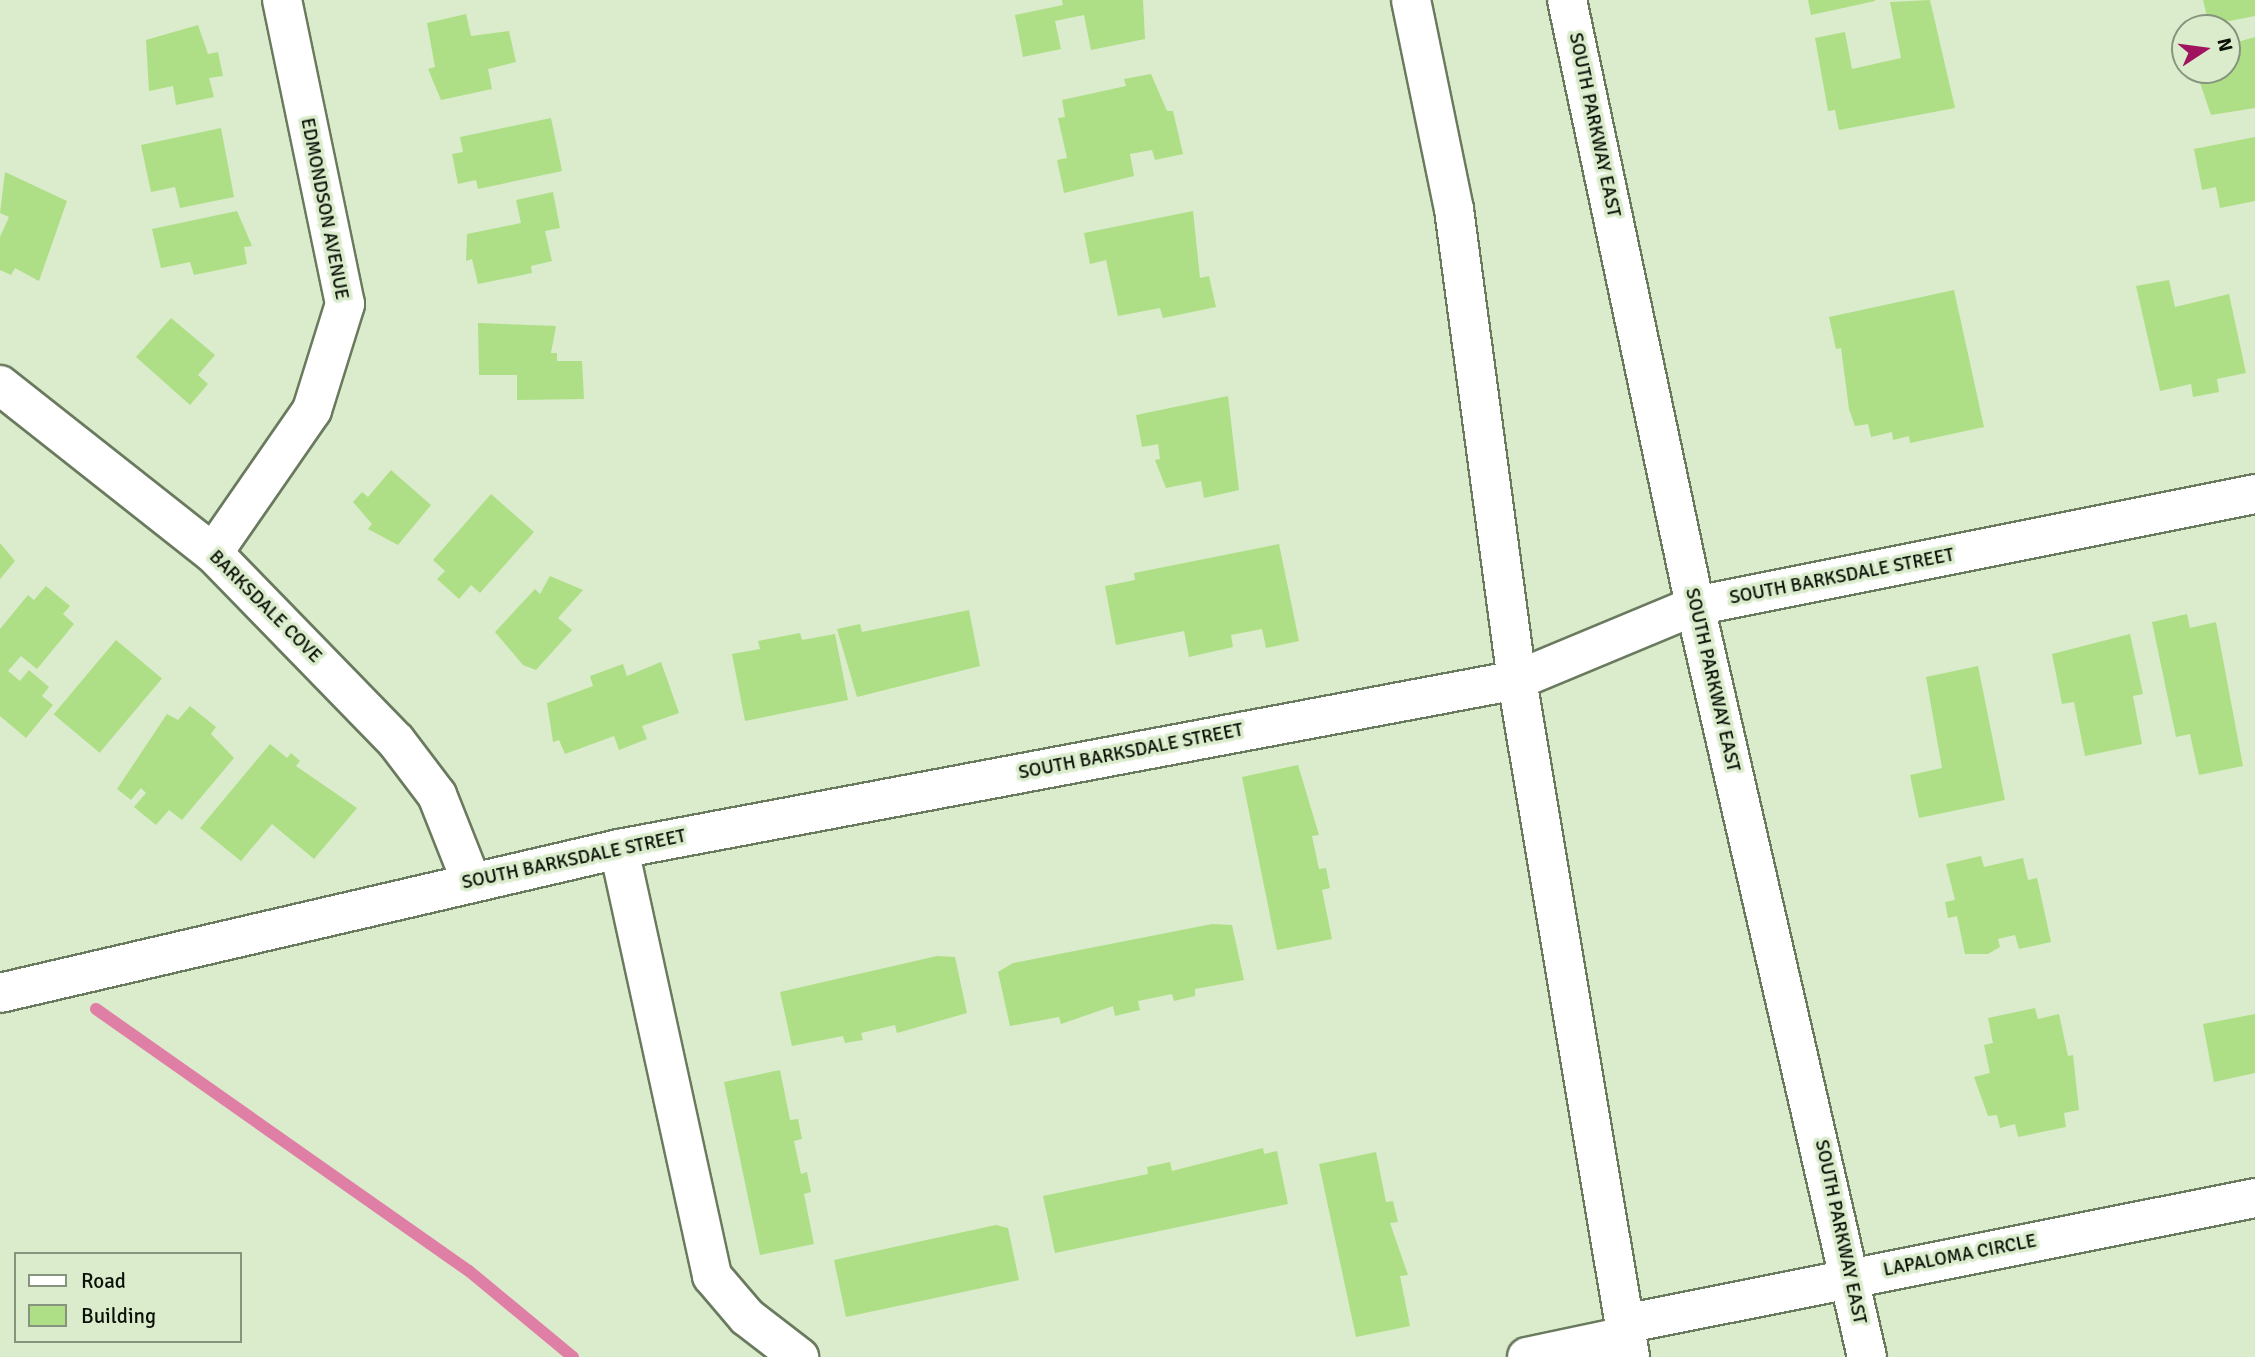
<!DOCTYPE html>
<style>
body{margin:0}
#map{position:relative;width:2255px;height:1357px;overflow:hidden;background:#daeccc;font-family:Signika,sans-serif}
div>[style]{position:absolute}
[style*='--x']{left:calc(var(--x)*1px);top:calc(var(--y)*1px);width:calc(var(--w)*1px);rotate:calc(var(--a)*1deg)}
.stream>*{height:12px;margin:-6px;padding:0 6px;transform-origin:6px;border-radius:6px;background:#e07fa6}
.building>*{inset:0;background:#aedf86;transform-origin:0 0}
.roads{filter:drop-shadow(2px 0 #6a7a5e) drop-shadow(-2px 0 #6a7a5e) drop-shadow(0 2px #6a7a5e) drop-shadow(0 -2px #6a7a5e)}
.minor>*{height:38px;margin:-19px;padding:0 19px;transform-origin:19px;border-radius:19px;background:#fff}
.major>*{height:38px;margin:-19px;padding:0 19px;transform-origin:19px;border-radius:19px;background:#fff}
span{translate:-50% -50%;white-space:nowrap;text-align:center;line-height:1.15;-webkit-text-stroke:7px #daeccc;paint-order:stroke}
.street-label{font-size:19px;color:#0b1107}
.legend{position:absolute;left:14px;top:1252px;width:228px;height:91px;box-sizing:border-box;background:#daeccc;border:2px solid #87947d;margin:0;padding:9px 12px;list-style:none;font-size:21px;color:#0b1107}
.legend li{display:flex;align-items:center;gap:14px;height:35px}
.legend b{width:35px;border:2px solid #87947d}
.north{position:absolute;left:2171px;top:14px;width:70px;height:70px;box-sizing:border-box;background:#daeccc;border:2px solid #87947d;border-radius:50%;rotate:77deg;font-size:19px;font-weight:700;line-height:28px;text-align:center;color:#0b1107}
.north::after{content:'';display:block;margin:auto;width:24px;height:32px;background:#a0145f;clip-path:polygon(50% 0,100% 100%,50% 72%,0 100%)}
</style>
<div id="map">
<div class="stream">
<i style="--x:96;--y:1009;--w:456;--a:35.1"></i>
<i style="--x:469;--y:1271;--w:135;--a:39.6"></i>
</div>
<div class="building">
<i style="clip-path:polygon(1062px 0,1143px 0,1145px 39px,1091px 50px,1084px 15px,1055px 21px,1061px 49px,1023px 57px,1015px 15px,1063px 5px)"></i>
<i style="clip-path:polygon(1808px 0,1875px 0,1875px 1px,1811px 15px)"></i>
<i style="clip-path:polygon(1930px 0,1955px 108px,1839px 130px,1835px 110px,1828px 111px,1815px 38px,1845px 32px,1852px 69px,1901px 58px,1890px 2px)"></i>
<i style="clip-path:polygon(2203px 0,2255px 0,2255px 16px,2209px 25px)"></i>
<i style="clip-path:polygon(466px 14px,471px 36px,509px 31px,516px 62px,488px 69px,492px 89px,441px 100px,428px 69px,435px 67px,427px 23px)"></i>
<i style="clip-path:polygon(198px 25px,208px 54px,218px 52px,223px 76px,209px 78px,214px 97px,176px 105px,173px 86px,149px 91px,146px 40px)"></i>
<i style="clip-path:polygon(2255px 37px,2255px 108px,2211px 115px,2198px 77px,2202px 70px,2227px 70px,2227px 45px)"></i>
<i style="clip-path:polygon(1151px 74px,1167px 111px,1173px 111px,1183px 154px,1155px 160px,1152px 150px,1130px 154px,1134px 176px,1064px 193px,1057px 160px,1067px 158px,1058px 118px,1065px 117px,1062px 100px,1126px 86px,1124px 79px)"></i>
<i style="clip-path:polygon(551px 118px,562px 171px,478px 189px,476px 180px,458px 184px,452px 154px,463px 152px,460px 137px)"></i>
<i style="clip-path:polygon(221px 128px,234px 197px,180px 208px,175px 187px,151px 192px,141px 145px)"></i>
<i style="clip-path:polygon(2255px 137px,2255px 201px,2220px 208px,2216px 187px,2202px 190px,2194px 149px)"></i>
<i style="clip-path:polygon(5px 172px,67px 201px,39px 281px,15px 268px,11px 275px,0 270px,0 237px,9px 217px,0 213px)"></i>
<i style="clip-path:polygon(553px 192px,560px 228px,545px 231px,552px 261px,531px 266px,532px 273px,478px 284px,472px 259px,466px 261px,467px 234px,521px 223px,516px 200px)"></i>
<i style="clip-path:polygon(237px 211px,252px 246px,244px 247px,247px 264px,194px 275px,190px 262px,161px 268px,152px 229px)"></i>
<i style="clip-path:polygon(1193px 211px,1200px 278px,1209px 276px,1216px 307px,1163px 318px,1160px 308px,1118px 316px,1106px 260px,1090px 264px,1084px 233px)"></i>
<i style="clip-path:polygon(2169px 280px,2175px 307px,2229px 294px,2246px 373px,2217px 379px,2219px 392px,2193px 397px,2191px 384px,2160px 391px,2136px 286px)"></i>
<i style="clip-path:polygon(1954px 290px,1984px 427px,1910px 443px,1909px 436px,1893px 440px,1892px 432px,1871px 437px,1868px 424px,1855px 426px,1849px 409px,1841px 348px,1836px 349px,1829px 317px)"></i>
<i style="clip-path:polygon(171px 318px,215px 355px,198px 375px,208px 384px,190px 405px,136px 357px)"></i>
<i style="clip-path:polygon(478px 323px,556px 326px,551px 353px,557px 353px,557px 361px,582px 361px,584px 399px,517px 400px,517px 375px,479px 375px)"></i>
<i style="clip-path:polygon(1228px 396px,1239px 490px,1204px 498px,1201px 481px,1166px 488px,1155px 460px,1160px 459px,1158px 444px,1142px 447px,1136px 415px)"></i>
<i style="clip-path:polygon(391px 470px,431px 505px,398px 545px,368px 529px,372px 524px,353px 502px,362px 492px,368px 497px)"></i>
<i style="clip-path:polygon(491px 494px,534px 532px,480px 593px,471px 585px,459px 599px,437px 579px,445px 571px,433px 560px)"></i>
<i style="clip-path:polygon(0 543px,15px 561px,0 579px)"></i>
<i style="clip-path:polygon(1279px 544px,1299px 641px,1266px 648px,1262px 629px,1231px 635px,1233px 647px,1189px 657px,1184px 631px,1116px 645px,1105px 586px,1135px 580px,1134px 573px)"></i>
<i style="clip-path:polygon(550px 576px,583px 590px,558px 618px,572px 630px,536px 670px,523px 665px,495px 632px,535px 589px,540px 594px)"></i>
<i style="clip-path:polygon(46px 586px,70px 606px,63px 614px,74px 624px,37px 669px,21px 656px,8px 671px,20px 681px,29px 670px,49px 687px,42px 696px,53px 705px,26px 738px,0 716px,0 629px,28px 595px,34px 600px)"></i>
<i style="clip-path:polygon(969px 610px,980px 666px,857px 697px,837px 629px,860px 624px,862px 632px)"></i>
<i style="clip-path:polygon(2187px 614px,2190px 628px,2216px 622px,2243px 766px,2199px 775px,2190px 734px,2176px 737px,2152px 622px)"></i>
<i style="clip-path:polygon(800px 633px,802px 640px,835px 634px,848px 700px,745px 721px,732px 654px,760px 649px,758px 641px)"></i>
<i style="clip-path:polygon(2130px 634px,2143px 694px,2133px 696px,2142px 744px,2085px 756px,2074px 702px,2062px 704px,2052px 654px)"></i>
<i style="left:116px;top:640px;width:60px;height:97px;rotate:40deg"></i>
<i style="clip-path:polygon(661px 662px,679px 713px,642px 726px,647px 739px,619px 750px,614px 736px,565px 754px,559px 740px,553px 742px,547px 703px,593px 686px,590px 676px,623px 664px,627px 676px)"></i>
<i style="clip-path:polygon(1978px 666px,2005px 800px,1919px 818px,1910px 775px,1942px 768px,1926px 677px)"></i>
<i style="clip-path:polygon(190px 706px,216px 727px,211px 734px,234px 758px,182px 820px,169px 810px,156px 825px,134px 807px,146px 793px,141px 788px,131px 800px,117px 789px,167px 714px,178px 720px)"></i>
<i style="clip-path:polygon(270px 744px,287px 758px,291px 753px,300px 761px,296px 766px,357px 808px,314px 859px,272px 824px,241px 861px,200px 828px)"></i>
<i style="clip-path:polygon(1298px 765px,1319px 835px,1312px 836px,1319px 869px,1326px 868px,1330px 888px,1322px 890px,1332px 939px,1277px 950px,1242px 777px)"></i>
<i style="clip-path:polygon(1981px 856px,1984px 867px,2023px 858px,2028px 880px,2037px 878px,2051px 942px,2019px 949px,2015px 935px,1998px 939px,2000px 947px,1988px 954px,1965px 954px,1957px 916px,1948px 918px,1945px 902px,1955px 900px,1946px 864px)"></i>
<i style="clip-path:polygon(1212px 924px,1232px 925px,1244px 980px,1195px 989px,1195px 996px,1174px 1001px,1172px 994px,1138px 1001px,1140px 1010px,1115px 1016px,1113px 1006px,1061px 1024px,1059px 1017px,1010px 1026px,998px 972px,1013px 963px)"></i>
<i style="clip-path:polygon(937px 956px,955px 957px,967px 1013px,897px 1033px,895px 1025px,861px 1033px,863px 1040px,845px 1043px,843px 1036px,792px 1046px,780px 992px)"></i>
<i style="clip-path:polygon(2035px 1008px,2038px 1019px,2059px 1014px,2068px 1056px,2073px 1055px,2079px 1110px,2064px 1113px,2066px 1127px,2018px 1137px,2015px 1124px,2000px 1128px,1997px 1115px,1988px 1116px,1974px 1077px,1990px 1073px,1984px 1045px,1993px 1043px,1988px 1018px)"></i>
<i style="clip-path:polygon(2255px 1014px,2255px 1073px,2214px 1082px,2203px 1024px)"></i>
<i style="clip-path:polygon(780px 1070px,790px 1120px,798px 1119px,802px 1139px,794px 1141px,801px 1174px,807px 1172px,811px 1192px,804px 1194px,814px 1244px,760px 1255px,724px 1082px)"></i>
<i style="clip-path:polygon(1263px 1148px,1264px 1154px,1277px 1151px,1288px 1204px,1055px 1253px,1043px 1196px,1148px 1174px,1147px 1167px,1170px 1162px,1172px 1171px)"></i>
<i style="clip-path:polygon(1376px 1152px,1386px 1202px,1393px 1201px,1398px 1222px,1390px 1223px,1408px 1275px,1400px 1276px,1410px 1326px,1356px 1337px,1319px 1164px)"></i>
<i style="clip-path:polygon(996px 1225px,1008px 1228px,1019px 1280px,846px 1317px,834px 1260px)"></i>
</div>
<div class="roads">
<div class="minor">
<i style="--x:0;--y:385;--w:271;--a:38.3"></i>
<i style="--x:213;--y:553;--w:262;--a:45.8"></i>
<i style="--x:396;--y:741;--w:68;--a:52.8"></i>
<i style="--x:437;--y:795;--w:92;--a:68.4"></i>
<i style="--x:213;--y:553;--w:174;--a:-55.3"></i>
<i style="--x:312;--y:410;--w:111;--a:-72.7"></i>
<i style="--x:345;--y:304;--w:310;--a:-101.7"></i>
<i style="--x:619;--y:849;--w:437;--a:77.7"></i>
<i style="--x:712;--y:1276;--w:54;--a:49.5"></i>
<i style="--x:747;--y:1317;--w:66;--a:37.6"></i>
<i style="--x:0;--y:993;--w:636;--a:-13.1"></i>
<i style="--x:619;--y:849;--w:914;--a:-10.66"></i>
<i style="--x:1517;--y:680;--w:193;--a:-22.6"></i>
<i style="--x:1695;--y:606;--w:571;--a:-11.31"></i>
<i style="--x:1624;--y:1324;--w:643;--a:-11.29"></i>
<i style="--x:1527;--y:1357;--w:101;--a:-12"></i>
</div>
<div class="major">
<i style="--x:1411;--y:0;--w:213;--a:78.4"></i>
<i style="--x:1454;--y:209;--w:475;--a:82.4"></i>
<i style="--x:1517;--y:680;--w:686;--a:80.52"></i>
<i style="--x:1567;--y:0;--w:619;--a:78.07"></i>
<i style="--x:1695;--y:606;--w:770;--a:77.1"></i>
</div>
</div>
<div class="street-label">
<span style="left:1594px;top:125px;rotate:78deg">SOUTH PARKWAY EAST</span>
<span style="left:324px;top:209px;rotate:79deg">EDMONDSON AVENUE</span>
<span style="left:1842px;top:577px;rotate:-11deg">SOUTH BARKSDALE STREET</span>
<span style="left:265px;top:607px;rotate:45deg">BARKSDALE COVE</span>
<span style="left:1712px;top:680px;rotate:77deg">SOUTH PARKWAY EAST</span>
<span style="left:1131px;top:752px;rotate:-11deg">SOUTH BARKSDALE STREET</span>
<span style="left:574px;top:860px;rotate:-12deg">SOUTH BARKSDALE STREET</span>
<span style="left:1840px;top:1232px;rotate:78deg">SOUTH PARKWAY EAST</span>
<span style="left:1960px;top:1256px;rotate:-11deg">LAPALOMA CIRCLE</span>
</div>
<ul class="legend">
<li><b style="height:9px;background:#fff"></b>Road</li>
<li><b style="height:19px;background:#aedf86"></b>Building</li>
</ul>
<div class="north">N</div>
</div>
